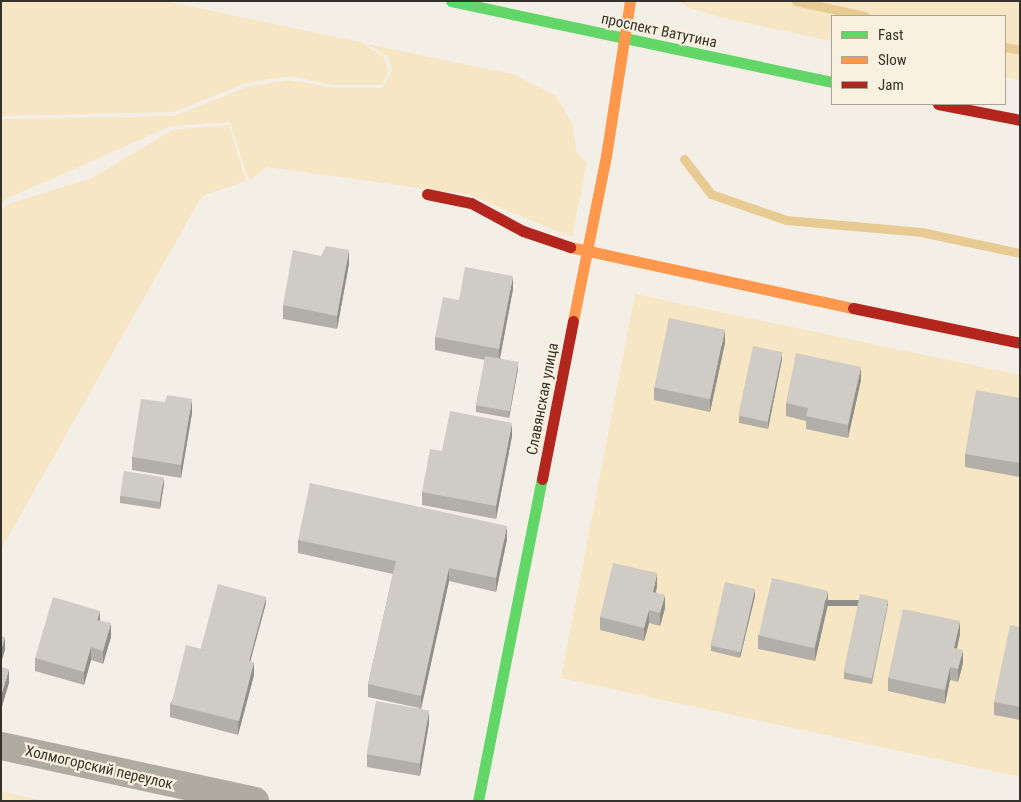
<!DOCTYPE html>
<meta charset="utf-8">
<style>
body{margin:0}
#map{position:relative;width:1021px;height:802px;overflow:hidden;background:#f3efe6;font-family:"Roboto Condensed",sans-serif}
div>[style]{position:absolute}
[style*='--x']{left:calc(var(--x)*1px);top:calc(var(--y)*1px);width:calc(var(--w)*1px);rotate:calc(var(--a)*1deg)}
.green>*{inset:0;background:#f7e6c3}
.stream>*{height:9px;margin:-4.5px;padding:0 4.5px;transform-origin:4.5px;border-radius:4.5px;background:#e8cb92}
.street>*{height:28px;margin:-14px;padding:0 14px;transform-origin:14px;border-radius:14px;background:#b0aba0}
.fast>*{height:11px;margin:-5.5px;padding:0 5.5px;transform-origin:5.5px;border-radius:5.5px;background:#63d668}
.slow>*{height:11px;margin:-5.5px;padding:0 5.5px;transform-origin:5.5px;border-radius:5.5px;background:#ff974d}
.jam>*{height:11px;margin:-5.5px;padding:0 5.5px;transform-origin:5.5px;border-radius:5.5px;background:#b3261e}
.wall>*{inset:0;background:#b2afa9}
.shaded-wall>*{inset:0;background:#918f8a;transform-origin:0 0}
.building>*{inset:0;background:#cfccc5;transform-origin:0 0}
span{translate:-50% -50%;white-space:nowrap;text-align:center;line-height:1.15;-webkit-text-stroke:4.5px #f9f0e0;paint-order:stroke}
.street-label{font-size:15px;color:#35322c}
.frame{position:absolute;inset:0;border:2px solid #35322c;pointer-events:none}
.legend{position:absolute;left:831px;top:15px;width:175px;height:90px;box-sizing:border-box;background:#f9f0e0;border:1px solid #aba498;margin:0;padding:6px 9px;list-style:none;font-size:15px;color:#35322c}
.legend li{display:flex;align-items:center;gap:10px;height:25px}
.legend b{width:25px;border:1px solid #aba498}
</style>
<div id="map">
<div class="green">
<i style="clip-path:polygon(1px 1px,165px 1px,360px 42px,384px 57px,388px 72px,382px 85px,333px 85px,291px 76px,246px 83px,173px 112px,1px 116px)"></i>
<i style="clip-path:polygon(679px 1px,1020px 1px,1020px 80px,1005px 77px,1005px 16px,832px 16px,832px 41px,723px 18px,687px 7px)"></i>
<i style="clip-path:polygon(367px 44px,513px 74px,556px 96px,572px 123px,577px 154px,587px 162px,572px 237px,470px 195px,267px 167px,249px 181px,230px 122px,171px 126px,6px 199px,1px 204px,1px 119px,174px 116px,247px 87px,290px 80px,335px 88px,383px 88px,392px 70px,388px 57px)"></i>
<i style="clip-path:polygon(229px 125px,246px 181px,202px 196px,1px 549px,1px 210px,8px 204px,92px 178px,172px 130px)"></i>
<i style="clip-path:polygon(635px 294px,1020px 375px,1020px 777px,561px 678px)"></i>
<i style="clip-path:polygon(1px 791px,43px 801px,1px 801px)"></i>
</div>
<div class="stream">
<i style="--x:796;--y:1;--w:71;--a:12.3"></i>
<i style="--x:1005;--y:47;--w:15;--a:11"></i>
<i style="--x:684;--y:159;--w:44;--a:52.4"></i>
<i style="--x:711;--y:194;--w:79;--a:19.1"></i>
<i style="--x:786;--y:220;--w:136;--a:5.1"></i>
<i style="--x:921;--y:232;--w:101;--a:12"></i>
</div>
<div class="street">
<i style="--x:1;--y:746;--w:260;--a:12.2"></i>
</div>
<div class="fast">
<i style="--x:451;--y:1;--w:390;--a:12"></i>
<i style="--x:478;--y:801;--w:328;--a:-78.8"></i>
</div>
<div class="slow">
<i style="--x:570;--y:247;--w:289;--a:12.2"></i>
<i style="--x:573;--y:321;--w:168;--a:-78.7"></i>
<i style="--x:606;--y:156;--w:157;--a:-81.2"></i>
</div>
<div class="jam">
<i style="--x:938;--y:104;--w:84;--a:11"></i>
<i style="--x:427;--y:194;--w:45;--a:11.6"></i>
<i style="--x:471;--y:203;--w:59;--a:28.3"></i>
<i style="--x:523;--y:231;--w:50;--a:18.8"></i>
<i style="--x:853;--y:308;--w:171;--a:11.8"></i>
<i style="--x:542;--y:479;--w:161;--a:-78.9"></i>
</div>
<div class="wall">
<i style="clip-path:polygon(349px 264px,337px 329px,283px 319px,283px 305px)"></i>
<i style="clip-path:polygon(513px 289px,500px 358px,518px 369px,509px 418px,476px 412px,476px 405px,485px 360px,435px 350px,435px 337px,459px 300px)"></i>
<i style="clip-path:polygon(725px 343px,710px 412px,654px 400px,654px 387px)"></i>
<i style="clip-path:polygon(782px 359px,768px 429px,739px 423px,739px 416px)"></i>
<i style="clip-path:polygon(861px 380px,848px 438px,806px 429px,806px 421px,786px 416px,786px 403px)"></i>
<i style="clip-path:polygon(1020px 398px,1020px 477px,965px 467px,965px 454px)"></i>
<i style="clip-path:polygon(192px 413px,181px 478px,132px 470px,132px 457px)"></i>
<i style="clip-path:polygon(512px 436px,496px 519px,422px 505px,422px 492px,442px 451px)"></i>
<i style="clip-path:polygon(164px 484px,160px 509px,120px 503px,120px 496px)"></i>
<i style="clip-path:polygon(507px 539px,496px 592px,449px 581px,421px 709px,429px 723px,420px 776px,367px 767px,367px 754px,419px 708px,368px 697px,368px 684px,393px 574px,298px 553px,298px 540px)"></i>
<i style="clip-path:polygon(657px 586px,656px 592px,665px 608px,660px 626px,649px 623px,644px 641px,600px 630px,600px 617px)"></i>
<i style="clip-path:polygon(755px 596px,740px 658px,711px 651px,711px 645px)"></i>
<i style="clip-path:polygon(266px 603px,250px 661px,254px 675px,238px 735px,170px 717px,170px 704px,201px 649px)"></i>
<i style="clip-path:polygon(828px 604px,815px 661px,758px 649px,758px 635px)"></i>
<i style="clip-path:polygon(888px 606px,872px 684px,844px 679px,844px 672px)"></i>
<i style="clip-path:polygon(100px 620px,111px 637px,103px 664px,91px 660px,84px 685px,35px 671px,35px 658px)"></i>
<i style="clip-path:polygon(1020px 627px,1020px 720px,994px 715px,994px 702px)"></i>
<i style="clip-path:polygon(960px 634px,957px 649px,963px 663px,958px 682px,950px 680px,945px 704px,888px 691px,888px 678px)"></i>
</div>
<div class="shaded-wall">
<i style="clip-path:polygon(349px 250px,349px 264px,337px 329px,337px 316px)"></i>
<i style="clip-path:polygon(513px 276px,513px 289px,499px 363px,499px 349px)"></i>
<i style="clip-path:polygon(725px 330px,725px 343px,710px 412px,710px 399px)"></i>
<i style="clip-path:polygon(782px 352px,782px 359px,768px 429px,768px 422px)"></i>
<i style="clip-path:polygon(518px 362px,518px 369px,509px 418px,509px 411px)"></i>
<i style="clip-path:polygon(861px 367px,861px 380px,848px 438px,848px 425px)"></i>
<i style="clip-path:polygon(192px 399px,192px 413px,181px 478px,181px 465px)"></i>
<i style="clip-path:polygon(512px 423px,512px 436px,496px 519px,496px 506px)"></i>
<i style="clip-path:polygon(164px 477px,164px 484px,160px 509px,160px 502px)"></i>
<i style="clip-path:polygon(507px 526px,507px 539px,496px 592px,496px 578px)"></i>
<i style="clip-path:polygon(449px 568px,449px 581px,421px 709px,421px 696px)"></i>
<i style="clip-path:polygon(657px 573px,657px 586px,653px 605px,653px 592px)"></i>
<i style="clip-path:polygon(755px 589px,755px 596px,740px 658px,740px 651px)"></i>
<i style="clip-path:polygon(828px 591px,828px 604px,815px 661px,815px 648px)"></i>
<i style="clip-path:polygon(665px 595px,665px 608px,660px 626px,660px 613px)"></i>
<i style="clip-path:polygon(266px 597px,266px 603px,247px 674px,247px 667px)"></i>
<i style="left:888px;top:600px;width:6px;height:80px;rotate:90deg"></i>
<i style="clip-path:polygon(649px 610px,649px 623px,644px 641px,644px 628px)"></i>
<i style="clip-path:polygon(100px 611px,100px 624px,97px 620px)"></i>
<i style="clip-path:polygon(960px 621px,960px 634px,954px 661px,954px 648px)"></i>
<i style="clip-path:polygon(111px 623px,111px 637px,103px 664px,103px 651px)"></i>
<i style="clip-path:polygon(5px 637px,5px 650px,1px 663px,1px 650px)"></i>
<i style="clip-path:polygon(91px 647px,91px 660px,84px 685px,84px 672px)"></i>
<i style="clip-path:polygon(963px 650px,963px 663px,958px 682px,958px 669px)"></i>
<i style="clip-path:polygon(254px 662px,254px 675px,238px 735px,238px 722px)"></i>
<i style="clip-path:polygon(950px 667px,950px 680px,945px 704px,945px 690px)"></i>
<i style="clip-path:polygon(9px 669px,9px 683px,1px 710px,1px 696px)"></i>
<i style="clip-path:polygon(429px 710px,429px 723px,420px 776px,420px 762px)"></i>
</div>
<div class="building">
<i style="clip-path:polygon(326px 246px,349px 250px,337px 316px,283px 305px,293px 250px,321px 256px)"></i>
<i style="clip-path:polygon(465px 267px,513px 276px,499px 349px,435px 337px,443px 297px,459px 300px)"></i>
<i style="left:669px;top:318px;width:57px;height:71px;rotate:12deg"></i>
<i style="left:753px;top:346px;width:30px;height:71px;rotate:12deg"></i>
<i style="clip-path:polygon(796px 353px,861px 367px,848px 425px,806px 416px,808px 408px,786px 403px)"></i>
<i style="left:485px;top:356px;width:34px;height:50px;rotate:10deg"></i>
<i style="clip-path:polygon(976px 390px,1020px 398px,1020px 463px,965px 454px)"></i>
<i style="clip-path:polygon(167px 395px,192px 399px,181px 465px,132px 457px,141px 399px,165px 402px)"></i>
<i style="clip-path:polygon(450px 411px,512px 423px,496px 506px,422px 492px,430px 449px,442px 451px)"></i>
<i style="left:124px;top:471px;width:40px;height:25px;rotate:9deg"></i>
<i style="clip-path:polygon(310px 483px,507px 526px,496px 578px,449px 568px,421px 696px,368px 684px,396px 561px,298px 540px)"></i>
<i style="clip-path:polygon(613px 563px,657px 573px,653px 592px,665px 595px,660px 613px,649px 610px,644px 628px,600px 617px)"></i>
<i style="left:772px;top:578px;width:57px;height:59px;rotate:13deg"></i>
<i style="left:725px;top:582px;width:31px;height:65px;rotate:13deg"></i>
<i style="left:218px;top:584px;width:50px;height:67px;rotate:15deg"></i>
<i style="left:860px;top:594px;width:29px;height:80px;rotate:12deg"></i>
<i style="clip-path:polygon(53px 597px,100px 611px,97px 620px,111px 623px,103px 651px,91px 647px,84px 672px,35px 658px)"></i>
<i style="clip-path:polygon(903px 609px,960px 621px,954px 648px,963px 650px,958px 669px,950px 667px,945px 690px,888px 678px)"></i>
<i style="clip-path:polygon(1010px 625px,1020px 627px,1020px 707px,994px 702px)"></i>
<i style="clip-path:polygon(1px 636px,5px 637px,1px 650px)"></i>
<i style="left:186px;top:645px;width:70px;height:61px;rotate:14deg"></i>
<i style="clip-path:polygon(1px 667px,9px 669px,1px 696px)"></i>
<i style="left:376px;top:701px;width:54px;height:54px;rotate:10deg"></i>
</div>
<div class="street-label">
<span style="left:659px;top:31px;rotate:12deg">проспект Ватутина</span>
<span style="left:543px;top:399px;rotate:-79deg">Славянская улица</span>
<span style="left:99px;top:768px;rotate:13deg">Холмогорский переулок</span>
</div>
<div class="frame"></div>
<ul class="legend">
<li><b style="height:6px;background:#63d668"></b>Fast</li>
<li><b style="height:6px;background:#ff974d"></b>Slow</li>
<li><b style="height:6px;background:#b3261e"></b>Jam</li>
</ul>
</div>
